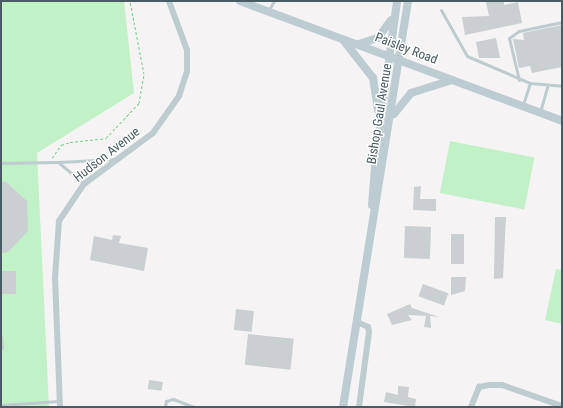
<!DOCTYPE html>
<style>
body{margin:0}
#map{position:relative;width:563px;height:408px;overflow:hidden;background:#f5f3f3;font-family:"Roboto Condensed",sans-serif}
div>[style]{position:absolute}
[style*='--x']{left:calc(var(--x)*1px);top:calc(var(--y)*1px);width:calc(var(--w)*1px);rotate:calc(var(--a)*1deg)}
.green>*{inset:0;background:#c2f1c8;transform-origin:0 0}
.building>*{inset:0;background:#cacfd2;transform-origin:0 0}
.path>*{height:1px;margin-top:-0.5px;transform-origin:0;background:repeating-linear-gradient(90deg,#79d18e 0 3px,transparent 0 5px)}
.lane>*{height:3px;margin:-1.5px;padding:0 1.5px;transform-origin:1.5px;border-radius:1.5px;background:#becccf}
.street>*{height:6px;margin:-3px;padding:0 3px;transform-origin:3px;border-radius:3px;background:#becccf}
.secondary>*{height:8px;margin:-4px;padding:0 4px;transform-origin:4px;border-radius:4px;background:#bcccd1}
span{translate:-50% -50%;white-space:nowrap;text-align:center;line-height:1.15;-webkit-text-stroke:3px #fff;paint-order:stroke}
.street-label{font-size:13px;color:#4a5c61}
.frame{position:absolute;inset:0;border:2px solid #4a5c61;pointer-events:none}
</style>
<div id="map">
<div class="green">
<i style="clip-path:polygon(1px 1px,124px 1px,134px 93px,37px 153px,49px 407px,1px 407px)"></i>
<i style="left:450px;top:141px;width:86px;height:53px;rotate:11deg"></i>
<i style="clip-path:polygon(556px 269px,562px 270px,562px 324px,545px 320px)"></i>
</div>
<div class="building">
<i style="clip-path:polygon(504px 1px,504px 5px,518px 2px,522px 23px,465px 35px,462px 17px,489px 16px,486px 2px)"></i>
<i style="clip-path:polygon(562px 25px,562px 67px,532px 73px,530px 66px,519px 68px,513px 39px,524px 40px,523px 33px)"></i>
<i style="clip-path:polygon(496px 38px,500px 58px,479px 58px,476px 42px)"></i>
<i style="clip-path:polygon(1px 182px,6px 182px,27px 201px,28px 231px,8px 252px,1px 253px)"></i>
<i style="clip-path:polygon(421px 186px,420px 199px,436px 199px,436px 211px,413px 210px,414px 187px)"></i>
<i style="clip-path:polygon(495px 217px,506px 217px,503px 278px,494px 279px)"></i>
<i style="left:405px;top:226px;width:26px;height:32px;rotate:2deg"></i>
<i style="left:464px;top:234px;width:30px;height:13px;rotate:90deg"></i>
<i style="clip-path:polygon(113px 235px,121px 236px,119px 243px,148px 248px,144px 271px,90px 260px,94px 236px,112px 240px)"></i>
<i style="left:1px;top:271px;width:15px;height:23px"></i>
<i style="clip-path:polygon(451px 277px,466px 277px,465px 291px,451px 295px)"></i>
<i style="left:423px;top:284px;width:27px;height:13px;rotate:20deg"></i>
<i style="clip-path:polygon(410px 304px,412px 308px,439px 317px,430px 316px,431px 328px,424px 327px,426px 316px,408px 315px,412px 320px,392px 325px,387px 314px)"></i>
<i style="left:236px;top:309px;width:18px;height:21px;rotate:6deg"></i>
<i style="left:248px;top:334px;width:46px;height:31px;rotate:6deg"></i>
<i style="left:149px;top:380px;width:14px;height:9px;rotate:8deg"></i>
<i style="clip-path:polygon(398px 386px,409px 387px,408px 397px,416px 399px,415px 407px,384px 402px,386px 392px,398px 395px)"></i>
</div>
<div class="path">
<i style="--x:52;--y:158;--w:16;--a:-55"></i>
<i style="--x:61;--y:145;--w:9;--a:-18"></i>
<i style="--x:70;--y:142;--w:36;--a:-6"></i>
<i style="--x:106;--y:138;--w:48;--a:-46.7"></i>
<i style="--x:139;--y:103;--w:29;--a:-80"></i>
<i style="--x:144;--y:74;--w:74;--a:-100.9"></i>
</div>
<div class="lane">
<i style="--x:441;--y:10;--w:53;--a:60.5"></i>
<i style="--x:467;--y:56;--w:69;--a:23.2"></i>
<i style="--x:530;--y:83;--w:23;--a:108"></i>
<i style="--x:268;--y:11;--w:12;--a:-59"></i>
<i style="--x:519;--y:80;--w:43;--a:-103.4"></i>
<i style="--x:509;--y:38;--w:12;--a:-35"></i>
<i style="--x:519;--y:31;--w:44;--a:-11.8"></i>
<i style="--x:530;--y:83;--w:32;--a:5"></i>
<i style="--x:540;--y:112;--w:26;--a:-74"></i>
<i style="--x:59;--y:162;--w:57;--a:-3"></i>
<i style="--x:1;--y:163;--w:57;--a:-1"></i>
<i style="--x:58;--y:162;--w:34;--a:40"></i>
<i style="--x:1;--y:337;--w:11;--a:85"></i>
<i style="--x:1;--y:405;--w:58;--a:-3.9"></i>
<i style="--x:165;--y:407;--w:6;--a:-81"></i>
<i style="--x:166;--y:401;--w:7;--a:-16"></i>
<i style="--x:173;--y:399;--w:22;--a:21"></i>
</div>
<div class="street">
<i style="--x:357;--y:322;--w:12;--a:24"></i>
<i style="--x:368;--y:327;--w:5;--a:79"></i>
<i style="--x:369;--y:332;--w:76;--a:97.6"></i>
<i style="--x:60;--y:407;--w:129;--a:-92.2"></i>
<i style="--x:55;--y:278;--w:57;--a:-86"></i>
<i style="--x:59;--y:221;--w:45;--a:-56"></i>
<i style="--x:84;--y:184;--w:86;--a:-36.5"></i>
<i style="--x:153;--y:133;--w:45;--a:-54.9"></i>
<i style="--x:179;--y:96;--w:26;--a:-72"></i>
<i style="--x:187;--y:71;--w:21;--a:-90"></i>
<i style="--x:187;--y:50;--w:52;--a:-110.2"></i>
<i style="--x:471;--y:407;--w:22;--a:-68"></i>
<i style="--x:479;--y:387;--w:10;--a:-11"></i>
<i style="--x:489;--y:385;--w:13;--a:0"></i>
<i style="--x:502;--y:385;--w:64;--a:19.3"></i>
</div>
<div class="secondary">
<i style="--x:240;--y:1;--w:344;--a:20.4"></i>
<i style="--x:344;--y:41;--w:47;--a:51.9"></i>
<i style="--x:373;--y:78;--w:33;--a:81"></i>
<i style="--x:359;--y:44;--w:20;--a:-18"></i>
<i style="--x:378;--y:38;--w:22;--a:-54"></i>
<i style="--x:394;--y:114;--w:27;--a:-51"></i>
<i style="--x:411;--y:93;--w:43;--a:-17.6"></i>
<i style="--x:372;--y:205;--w:50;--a:-85.4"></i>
<i style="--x:376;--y:155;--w:155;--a:-82.2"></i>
<i style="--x:343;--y:407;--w:411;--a:-80.9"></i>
</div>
<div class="street-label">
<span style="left:406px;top:49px;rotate:21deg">Paisley Road</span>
<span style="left:380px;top:114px;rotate:-81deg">Bishop Gaul Avenue</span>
<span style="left:107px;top:155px;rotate:-38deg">Hudson Avenue</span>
</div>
<div class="frame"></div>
</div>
